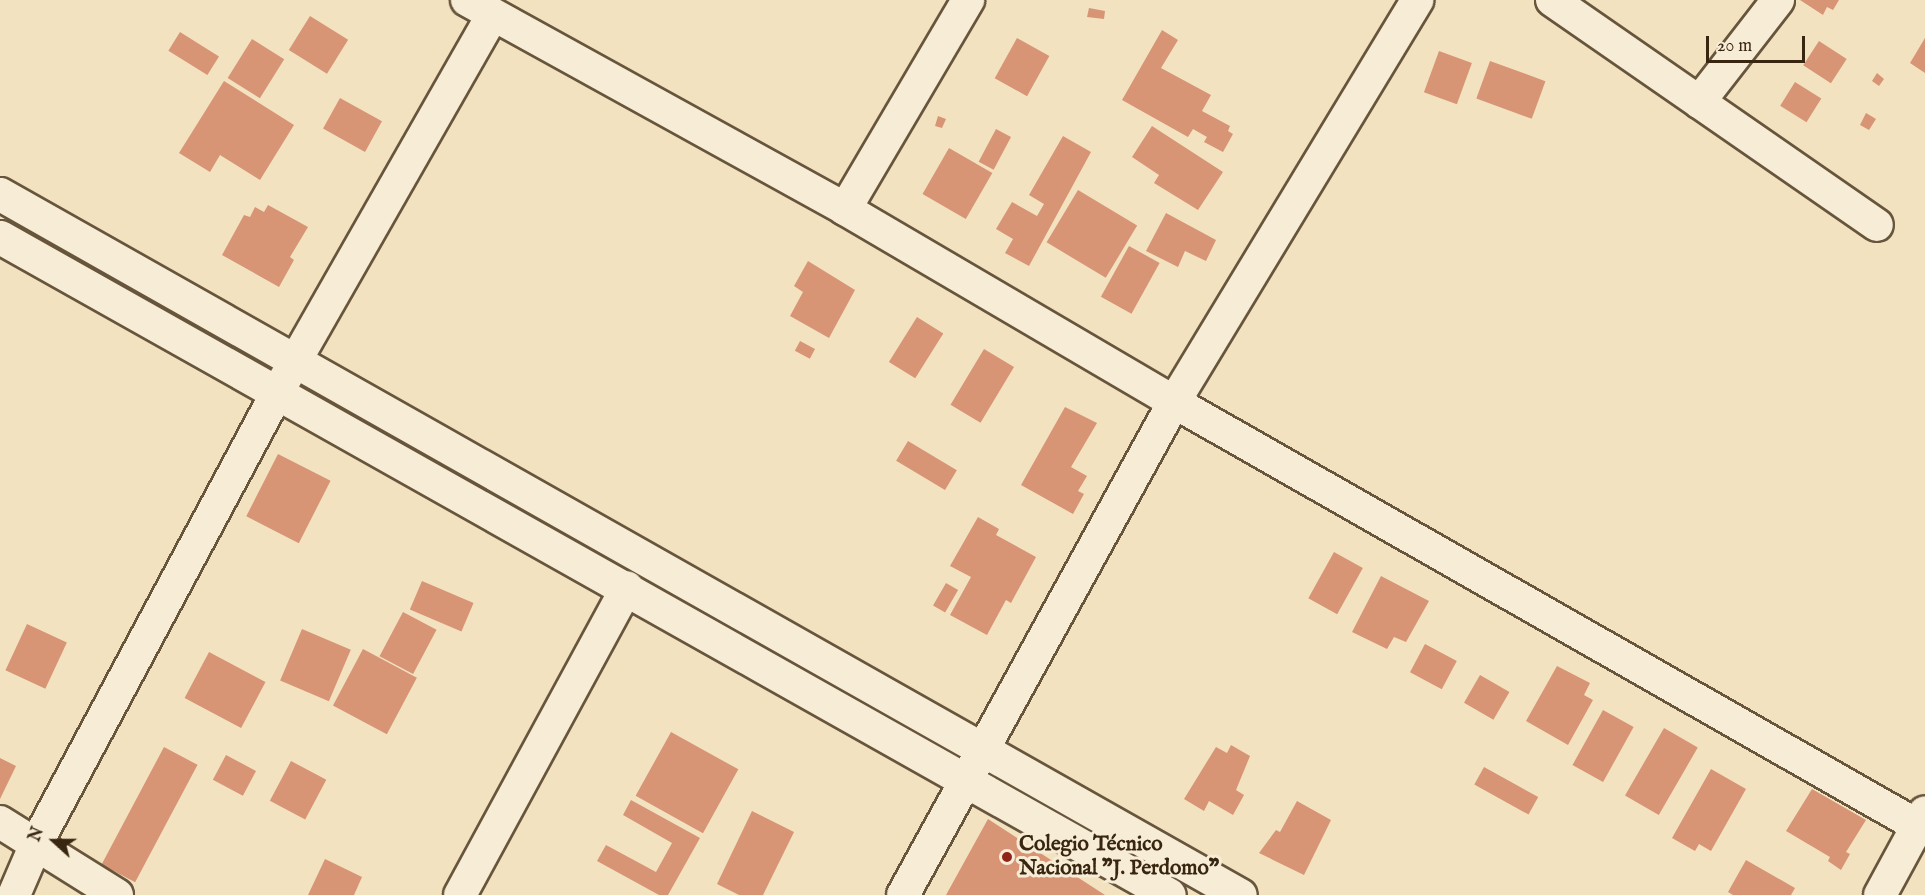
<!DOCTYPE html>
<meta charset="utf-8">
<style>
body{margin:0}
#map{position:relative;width:1925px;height:895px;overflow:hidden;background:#f3e2c0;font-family:"IM FELL English",serif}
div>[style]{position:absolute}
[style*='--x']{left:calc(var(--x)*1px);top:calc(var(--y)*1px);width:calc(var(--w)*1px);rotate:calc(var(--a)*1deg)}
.building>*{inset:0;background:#d79575;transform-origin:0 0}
.roads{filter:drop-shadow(2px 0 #67553c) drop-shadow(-2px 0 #67553c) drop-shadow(0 2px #67553c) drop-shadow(0 -2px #67553c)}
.street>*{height:32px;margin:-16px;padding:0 16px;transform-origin:16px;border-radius:16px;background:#f7ecd6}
.secondary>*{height:33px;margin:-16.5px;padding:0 16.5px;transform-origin:16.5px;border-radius:16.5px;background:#f7ecd6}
.dots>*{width:16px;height:16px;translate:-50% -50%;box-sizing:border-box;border:3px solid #f7ecd6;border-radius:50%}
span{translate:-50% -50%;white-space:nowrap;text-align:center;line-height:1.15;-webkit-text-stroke:6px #f7ecd6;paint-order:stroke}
.poi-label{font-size:21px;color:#382610;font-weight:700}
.left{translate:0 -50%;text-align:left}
.north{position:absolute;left:24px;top:811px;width:60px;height:60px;-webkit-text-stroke:4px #f7ecd6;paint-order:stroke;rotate:291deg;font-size:16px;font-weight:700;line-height:24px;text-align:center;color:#382610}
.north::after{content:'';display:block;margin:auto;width:21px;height:27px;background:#382610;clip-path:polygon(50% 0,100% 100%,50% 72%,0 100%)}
.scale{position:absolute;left:1706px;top:36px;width:99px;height:27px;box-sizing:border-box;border:3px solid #382610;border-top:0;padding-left:8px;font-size:18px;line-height:21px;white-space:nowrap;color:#382610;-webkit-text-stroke:4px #f7ecd6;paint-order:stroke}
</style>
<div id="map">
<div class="building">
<i style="clip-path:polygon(1800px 0,1839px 0,1833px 10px,1827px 7px,1823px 15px)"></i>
<i style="clip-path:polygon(1089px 8px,1105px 11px,1104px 19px,1087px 17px)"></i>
<i style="left:310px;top:16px;width:45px;height:40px;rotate:32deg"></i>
<i style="clip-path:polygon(1162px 30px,1178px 40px,1161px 68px,1211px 95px,1202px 111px,1230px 126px,1228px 131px,1233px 134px,1223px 152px,1204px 142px,1207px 137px,1193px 129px,1188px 137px,1122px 100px)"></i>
<i style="left:180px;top:32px;width:46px;height:22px;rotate:32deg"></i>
<i style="left:1017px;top:38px;width:37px;height:46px;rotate:29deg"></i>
<i style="clip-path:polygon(1925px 38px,1925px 73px,1910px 63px)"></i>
<i style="left:252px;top:39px;width:38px;height:46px;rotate:32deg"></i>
<i style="left:1819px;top:41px;width:33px;height:29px;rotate:33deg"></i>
<i style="left:1439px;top:51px;width:35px;height:44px;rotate:20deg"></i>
<i style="left:1490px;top:61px;width:59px;height:40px;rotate:20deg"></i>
<i style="clip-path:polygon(1877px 73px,1884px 79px,1879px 86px,1872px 81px)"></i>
<i style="clip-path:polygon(224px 81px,294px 125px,260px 180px,220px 155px,210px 172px,179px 153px)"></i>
<i style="left:1795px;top:82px;width:31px;height:28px;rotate:32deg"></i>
<i style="left:340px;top:98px;width:48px;height:35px;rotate:29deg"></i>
<i style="clip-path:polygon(1866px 113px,1876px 119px,1869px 130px,1860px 125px)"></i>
<i style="clip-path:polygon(938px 116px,946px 119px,942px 128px,935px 126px)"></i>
<i style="clip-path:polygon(1152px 126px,1223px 172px,1198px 210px,1154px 183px,1159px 175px,1132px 157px)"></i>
<i style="left:996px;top:129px;width:17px;height:37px;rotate:28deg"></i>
<i style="clip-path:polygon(1063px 136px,1091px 152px,1029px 266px,1005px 253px,1013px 239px,996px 229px,1012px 202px,1037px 216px,1044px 204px,1029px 195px)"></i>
<i style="left:949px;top:148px;width:50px;height:53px;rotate:30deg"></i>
<i style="left:1078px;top:190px;width:69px;height:61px;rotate:31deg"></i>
<i style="clip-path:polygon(268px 205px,308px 227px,290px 257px,294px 260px,279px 287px,222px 255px,244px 215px,250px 217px,255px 207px,264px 212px)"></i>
<i style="clip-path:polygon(1166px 213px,1216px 240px,1206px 261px,1185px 251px,1178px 267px,1146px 251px)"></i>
<i style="left:1129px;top:246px;width:35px;height:58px;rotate:29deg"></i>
<i style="clip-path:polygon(808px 261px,855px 290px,829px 338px,790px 316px,803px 292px,794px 286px)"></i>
<i style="left:917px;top:317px;width:31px;height:53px;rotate:32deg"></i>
<i style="left:800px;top:341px;width:17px;height:11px;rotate:28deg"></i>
<i style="left:984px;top:349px;width:35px;height:65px;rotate:31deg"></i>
<i style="clip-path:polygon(1065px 407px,1097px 423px,1071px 467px,1087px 476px,1078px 491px,1084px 494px,1073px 514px,1021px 485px)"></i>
<i style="left:908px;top:441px;width:57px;height:23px;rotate:31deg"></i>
<i style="left:278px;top:454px;width:59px;height:70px;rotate:27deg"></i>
<i style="clip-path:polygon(978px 517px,999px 529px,996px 535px,1036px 557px,1011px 603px,1006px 600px,987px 635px,950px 615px,971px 577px,950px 566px)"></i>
<i style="left:1334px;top:552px;width:33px;height:53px;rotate:29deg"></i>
<i style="clip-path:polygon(1381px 576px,1429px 601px,1406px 642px,1394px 637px,1387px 649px,1352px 632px)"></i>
<i style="left:422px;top:581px;width:56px;height:31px;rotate:23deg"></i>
<i style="left:946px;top:583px;width:14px;height:26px;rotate:30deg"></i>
<i style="left:403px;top:612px;width:38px;height:50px;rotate:28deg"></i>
<i style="left:27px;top:624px;width:44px;height:51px;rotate:25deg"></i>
<i style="left:302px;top:629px;width:53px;height:56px;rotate:23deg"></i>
<i style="left:1425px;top:644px;width:36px;height:32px;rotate:28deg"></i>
<i style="left:363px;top:649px;width:61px;height:64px;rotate:28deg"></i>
<i style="left:209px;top:652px;width:64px;height:52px;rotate:28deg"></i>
<i style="clip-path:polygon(1557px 666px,1590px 683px,1584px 695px,1593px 700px,1568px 745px,1526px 721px)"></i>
<i style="left:1480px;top:675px;width:34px;height:32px;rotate:30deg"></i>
<i style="left:1603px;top:710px;width:35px;height:63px;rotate:29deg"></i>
<i style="left:1664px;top:728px;width:39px;height:78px;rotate:30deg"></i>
<i style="left:671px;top:732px;width:77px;height:73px;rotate:29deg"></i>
<i style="clip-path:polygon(1231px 745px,1250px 756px,1236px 790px,1244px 795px,1233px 815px,1209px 801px,1204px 811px,1184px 799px,1216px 747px,1227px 753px)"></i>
<i style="left:164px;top:747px;width:38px;height:133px;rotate:28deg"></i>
<i style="left:226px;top:755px;width:34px;height:28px;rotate:28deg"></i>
<i style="clip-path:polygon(0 758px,16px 766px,0 799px)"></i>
<i style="left:291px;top:761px;width:40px;height:45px;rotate:28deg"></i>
<i style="left:1484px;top:767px;width:62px;height:20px;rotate:29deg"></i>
<i style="clip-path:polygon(1711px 769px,1746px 789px,1711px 851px,1699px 844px,1695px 851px,1672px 838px)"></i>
<i style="clip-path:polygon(1812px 789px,1866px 820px,1846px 852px,1850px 854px,1841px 870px,1828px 861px,1830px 857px,1786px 831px)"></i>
<i style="clip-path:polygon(631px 800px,700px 838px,668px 895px,659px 895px,597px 861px,606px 845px,656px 872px,672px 843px,623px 815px)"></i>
<i style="clip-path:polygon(1297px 801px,1331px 820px,1304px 875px,1259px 853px,1276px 830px,1280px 832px)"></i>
<i style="clip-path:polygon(752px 811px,794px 832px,763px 895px,739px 895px,717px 884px)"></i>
<i style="clip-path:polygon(988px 819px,1105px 895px,946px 895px)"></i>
<i style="clip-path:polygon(325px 859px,362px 877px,354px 895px,308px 895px)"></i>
<i style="clip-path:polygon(1746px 860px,1795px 888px,1791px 895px,1733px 895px,1728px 892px)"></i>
</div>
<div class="roads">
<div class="street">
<i style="--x:467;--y:0;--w:432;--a:28.9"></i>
<i style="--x:845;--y:209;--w:381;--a:30.4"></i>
<i style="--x:1174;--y:402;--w:864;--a:29.68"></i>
<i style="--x:1552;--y:0;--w:395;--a:34.7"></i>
<i style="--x:1699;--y:102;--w:129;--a:-52.2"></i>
<i style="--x:845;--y:209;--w:243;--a:-59.5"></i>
<i style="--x:0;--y:822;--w:138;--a:32"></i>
<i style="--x:14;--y:895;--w:56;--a:-66.7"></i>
<i style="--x:36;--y:844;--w:511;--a:-61.88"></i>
<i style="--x:277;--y:393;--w:435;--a:-60.3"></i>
<i style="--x:460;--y:895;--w:350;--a:-61.5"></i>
<i style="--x:903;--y:895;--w:563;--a:-61.2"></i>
<i style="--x:1174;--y:402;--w:470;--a:-58.8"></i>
<i style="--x:1880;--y:895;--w:94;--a:-61.5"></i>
</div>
<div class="secondary">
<i style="--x:0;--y:194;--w:1424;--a:29.48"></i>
<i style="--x:0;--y:237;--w:1341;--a:29.37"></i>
</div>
</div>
<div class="dots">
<i style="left:1007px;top:857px;background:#8f2418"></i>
</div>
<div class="poi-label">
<span class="left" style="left:1019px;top:857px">Colegio Técnico<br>Nacional "J. Perdomo"</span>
</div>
<div class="north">N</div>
<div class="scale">20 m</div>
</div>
